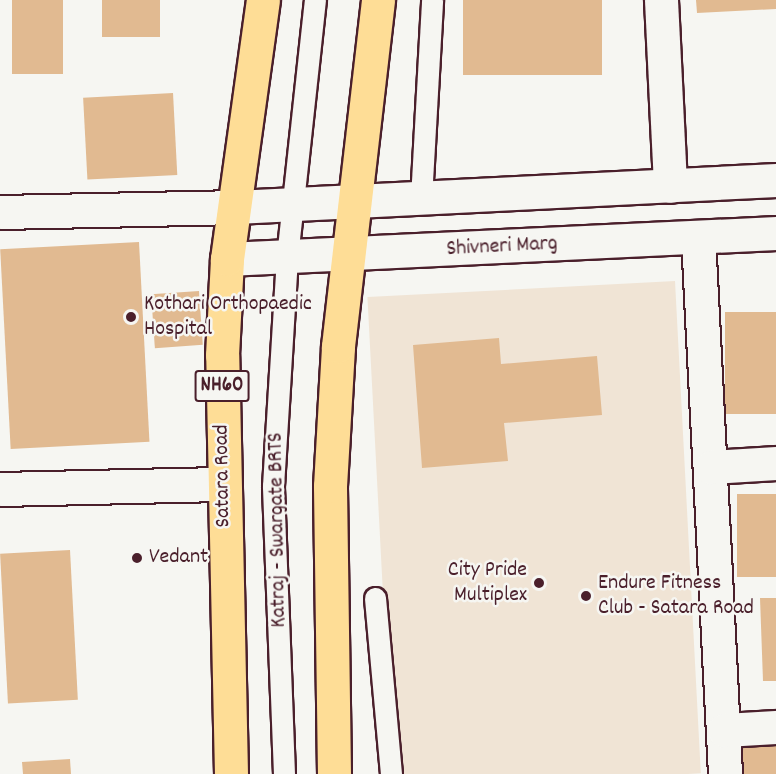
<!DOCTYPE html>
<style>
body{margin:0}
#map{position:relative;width:776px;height:774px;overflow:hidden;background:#f6f6f2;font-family:Dekko,sans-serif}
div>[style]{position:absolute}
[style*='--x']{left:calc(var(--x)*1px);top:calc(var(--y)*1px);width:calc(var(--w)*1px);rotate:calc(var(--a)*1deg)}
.built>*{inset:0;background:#f0e4d5;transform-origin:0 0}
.building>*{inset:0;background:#e1ba91;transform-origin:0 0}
.roads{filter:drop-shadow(2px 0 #4a1f2b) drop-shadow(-2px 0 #4a1f2b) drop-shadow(0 2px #4a1f2b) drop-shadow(0 -2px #4a1f2b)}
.service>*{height:21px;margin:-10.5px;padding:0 10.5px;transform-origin:10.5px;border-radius:10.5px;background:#f6f6f2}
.minor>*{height:33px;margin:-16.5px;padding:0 16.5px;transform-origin:16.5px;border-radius:16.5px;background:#f6f6f2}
.secondary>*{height:33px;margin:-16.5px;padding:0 16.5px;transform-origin:16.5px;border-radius:16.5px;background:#f6f6f2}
.trunk>*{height:33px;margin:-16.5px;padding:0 16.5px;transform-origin:16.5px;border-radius:16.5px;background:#fedd96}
.dots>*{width:16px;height:16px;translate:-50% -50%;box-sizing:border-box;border:3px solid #f6f6f2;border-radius:50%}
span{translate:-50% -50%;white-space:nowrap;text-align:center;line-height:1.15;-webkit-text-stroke:5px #f6f6f2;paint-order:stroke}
.shield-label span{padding:2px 4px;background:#f6f6f2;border:2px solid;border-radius:4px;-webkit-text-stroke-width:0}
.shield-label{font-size:21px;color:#4a1f2b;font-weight:700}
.street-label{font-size:22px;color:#4a1f2b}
.poi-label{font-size:22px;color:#4a1f2b}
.left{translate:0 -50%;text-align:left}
.right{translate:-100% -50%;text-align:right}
</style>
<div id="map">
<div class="built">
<i style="left:675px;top:281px;width:493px;height:308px;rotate:87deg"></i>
</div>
<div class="building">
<i style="left:12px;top:0;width:51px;height:74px"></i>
<i style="left:102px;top:0;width:58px;height:37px"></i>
<i style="left:463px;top:0;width:139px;height:75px"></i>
<i style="clip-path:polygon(696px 0,776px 0,776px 9px,697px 13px)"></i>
<i style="left:173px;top:93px;width:82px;height:90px;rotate:87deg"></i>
<i style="left:139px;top:242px;width:200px;height:139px;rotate:87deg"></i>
<i style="left:199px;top:291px;width:54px;height:48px;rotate:86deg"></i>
<i style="left:776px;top:312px;width:102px;height:51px;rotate:90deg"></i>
<i style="clip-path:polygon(499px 338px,501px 364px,597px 356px,602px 415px,504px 423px,508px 461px,422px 468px,413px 345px)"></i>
<i style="left:776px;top:494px;width:83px;height:39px;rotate:90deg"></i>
<i style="left:70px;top:550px;width:150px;height:70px;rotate:87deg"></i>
<i style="clip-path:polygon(760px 598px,776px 598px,776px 681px,763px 681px)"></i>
<i style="left:776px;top:741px;width:33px;height:46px;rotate:90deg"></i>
<i style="clip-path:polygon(70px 759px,71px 774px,23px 774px,22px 762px)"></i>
</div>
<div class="roads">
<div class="service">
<i style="--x:421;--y:199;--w:199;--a:-86.8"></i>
<i style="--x:375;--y:598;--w:177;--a:84.8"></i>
<i style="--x:284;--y:774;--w:288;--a:-92.2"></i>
<i style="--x:273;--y:486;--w:229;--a:-86.5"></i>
<i style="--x:287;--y:257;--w:259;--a:-83.8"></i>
</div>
<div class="minor">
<i style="--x:661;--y:0;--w:186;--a:87.2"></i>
<i style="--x:0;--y:212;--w:235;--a:-1.2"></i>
<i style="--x:698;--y:237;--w:538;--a:87.12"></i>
<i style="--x:711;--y:467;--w:65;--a:-3.5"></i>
<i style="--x:0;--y:489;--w:222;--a:-1.3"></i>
<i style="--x:724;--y:730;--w:52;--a:-3.3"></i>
</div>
<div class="secondary">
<i style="--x:235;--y:207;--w:542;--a:-2.86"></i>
<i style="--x:227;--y:259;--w:550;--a:-2.71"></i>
</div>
<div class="trunk">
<i style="--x:231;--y:774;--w:419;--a:-91.2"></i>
<i style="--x:222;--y:355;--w:96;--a:-87"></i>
<i style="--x:227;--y:259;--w:261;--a:-82.1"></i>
<i style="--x:334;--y:774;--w:288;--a:-90.8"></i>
<i style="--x:330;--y:486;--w:140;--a:-86.7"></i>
<i style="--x:338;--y:346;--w:348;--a:-83.4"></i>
</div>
</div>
<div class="dots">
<i style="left:131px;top:317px;background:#4a1f2b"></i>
<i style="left:137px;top:558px;background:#4a1f2b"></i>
<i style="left:539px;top:583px;background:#4a1f2b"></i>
<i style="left:586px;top:596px;background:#4a1f2b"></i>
</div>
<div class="shield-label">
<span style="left:222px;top:386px">NH60</span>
</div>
<div class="street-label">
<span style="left:502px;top:247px;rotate:-3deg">Shivneri Marg</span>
<span style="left:223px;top:476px;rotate:-91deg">Satara Road</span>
<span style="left:278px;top:530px;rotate:-91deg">Katraj - Swargate BRTS</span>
</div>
<div class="poi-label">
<span class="left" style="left:144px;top:317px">Kothari Orthopaedic<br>Hospital</span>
<span class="left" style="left:149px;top:558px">Vedant</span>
<span class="right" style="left:527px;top:583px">City Pride<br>Multiplex</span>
<span class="left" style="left:598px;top:596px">Endure Fitness<br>Club - Satara Road</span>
</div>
</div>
